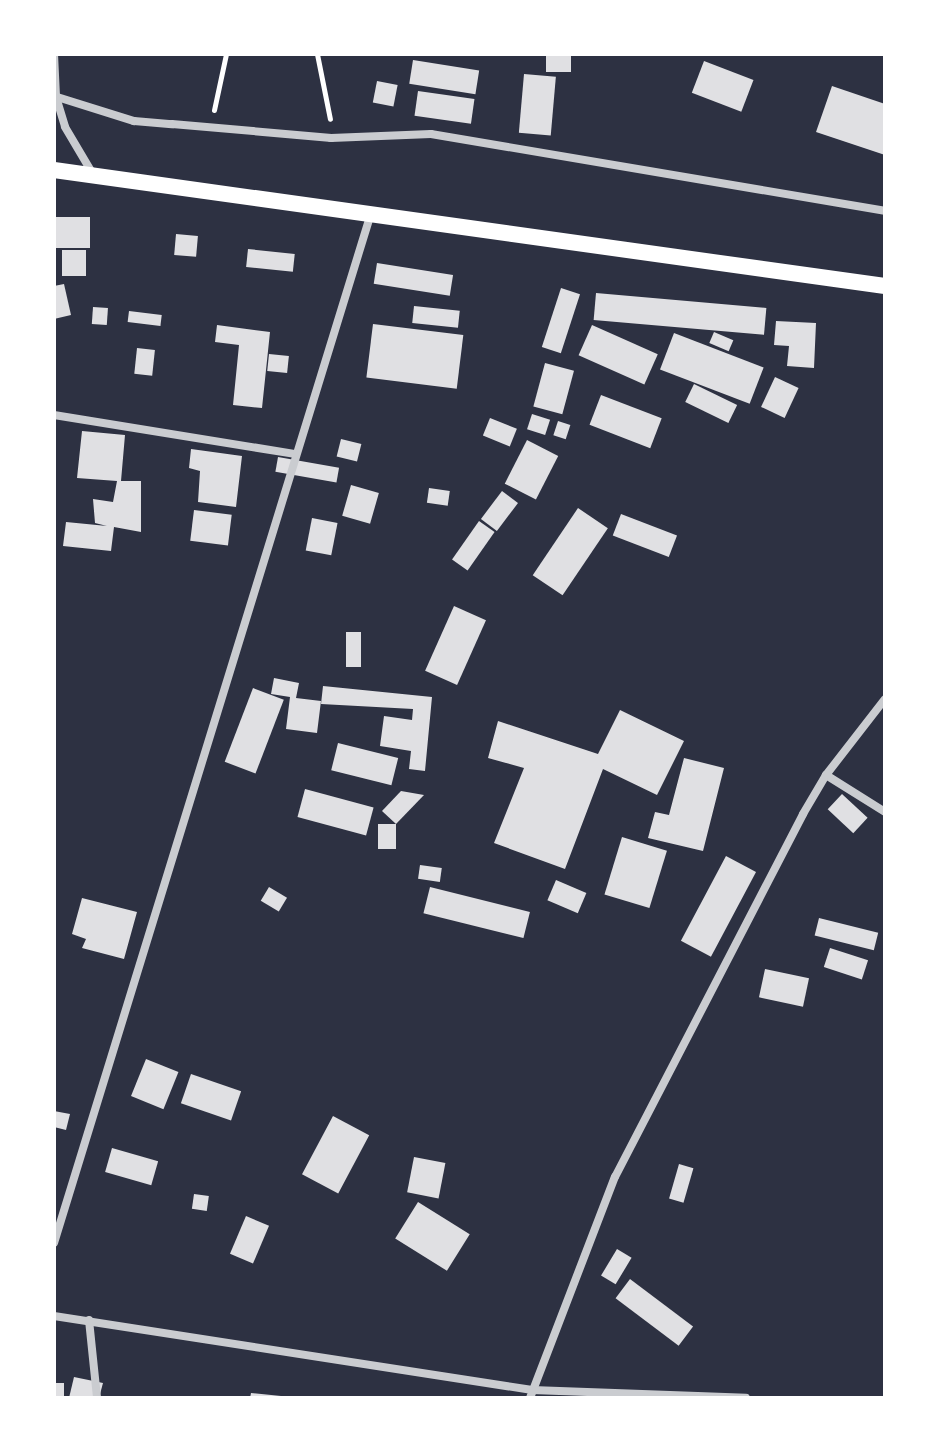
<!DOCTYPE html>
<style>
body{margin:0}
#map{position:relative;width:939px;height:1452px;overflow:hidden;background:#2d3142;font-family:"Fira Sans Condensed",sans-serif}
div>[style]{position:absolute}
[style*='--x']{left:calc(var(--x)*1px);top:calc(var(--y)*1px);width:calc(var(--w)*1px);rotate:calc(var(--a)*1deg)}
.building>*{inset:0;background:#e0e0e3;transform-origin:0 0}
.path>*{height:5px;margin:-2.5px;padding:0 2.5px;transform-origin:2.5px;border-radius:2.5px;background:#fff}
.minor>*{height:8px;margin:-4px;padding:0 4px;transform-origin:4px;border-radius:4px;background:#caccd0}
.secondary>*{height:16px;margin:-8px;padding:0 8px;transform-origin:8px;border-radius:8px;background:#fff}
span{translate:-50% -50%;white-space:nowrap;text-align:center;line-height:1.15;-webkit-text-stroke:8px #fff;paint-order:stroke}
.frame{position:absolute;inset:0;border:56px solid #fff;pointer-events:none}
</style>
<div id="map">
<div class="building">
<i style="left:546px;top:54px;width:25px;height:18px"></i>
<i style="left:413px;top:60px;width:67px;height:24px;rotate:9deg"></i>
<i style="left:704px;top:61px;width:53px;height:34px;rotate:21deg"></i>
<i style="left:524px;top:74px;width:32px;height:59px;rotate:5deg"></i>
<i style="left:377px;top:81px;width:21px;height:22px;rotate:11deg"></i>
<i style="clip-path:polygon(832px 86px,885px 104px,885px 155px,816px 132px)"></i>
<i style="left:418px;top:91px;width:57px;height:25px;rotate:8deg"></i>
<i style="left:54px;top:217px;width:36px;height:31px"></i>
<i style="left:176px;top:234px;width:22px;height:21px;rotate:5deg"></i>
<i style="left:248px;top:249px;width:47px;height:18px;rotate:6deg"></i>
<i style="left:62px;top:250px;width:24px;height:26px"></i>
<i style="left:377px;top:263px;width:77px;height:21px;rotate:9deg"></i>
<i style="clip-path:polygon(64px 284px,71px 315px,54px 319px,54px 286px)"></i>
<i style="left:561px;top:288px;width:20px;height:62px;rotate:18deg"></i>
<i style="left:596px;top:293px;width:171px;height:27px;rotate:5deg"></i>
<i style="left:414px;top:306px;width:46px;height:17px;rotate:6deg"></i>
<i style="left:93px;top:307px;width:15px;height:17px;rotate:4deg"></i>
<i style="left:129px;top:311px;width:33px;height:11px;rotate:7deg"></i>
<i style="clip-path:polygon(776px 321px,816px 323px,814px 368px,787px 366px,789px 346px,774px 345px)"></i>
<i style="left:373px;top:324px;width:91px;height:54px;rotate:7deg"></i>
<i style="clip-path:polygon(217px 325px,270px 332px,262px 408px,233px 405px,239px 345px,215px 342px)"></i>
<i style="left:592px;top:325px;width:72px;height:33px;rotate:24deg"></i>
<i style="left:714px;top:332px;width:21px;height:12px;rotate:23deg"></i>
<i style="left:674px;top:333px;width:96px;height:39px;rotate:21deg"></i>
<i style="left:137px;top:348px;width:18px;height:26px;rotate:6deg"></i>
<i style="left:269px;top:354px;width:20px;height:17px;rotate:6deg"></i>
<i style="left:545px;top:363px;width:30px;height:45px;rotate:15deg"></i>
<i style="left:775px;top:377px;width:26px;height:33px;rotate:25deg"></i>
<i style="left:694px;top:384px;width:48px;height:20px;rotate:26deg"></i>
<i style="left:601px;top:395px;width:65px;height:32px;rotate:21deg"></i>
<i style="left:532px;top:414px;width:19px;height:16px;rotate:18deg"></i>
<i style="left:490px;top:418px;width:29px;height:19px;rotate:22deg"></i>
<i style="left:558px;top:421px;width:13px;height:15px;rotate:18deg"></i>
<i style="clip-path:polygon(82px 431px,125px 435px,121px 481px,141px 481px,141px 532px,114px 527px,111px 551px,63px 546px,66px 522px,107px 526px,95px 523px,93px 499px,113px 502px,117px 481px,77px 478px)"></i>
<i style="left:341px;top:439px;width:21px;height:18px;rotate:14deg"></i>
<i style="left:527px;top:440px;width:35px;height:49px;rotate:27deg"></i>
<i style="clip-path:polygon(191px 449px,242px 456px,236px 507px,198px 502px,200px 471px,189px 468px)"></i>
<i style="left:278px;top:457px;width:62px;height:15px;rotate:10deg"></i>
<i style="left:351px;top:485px;width:29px;height:32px;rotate:16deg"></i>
<i style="left:429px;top:488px;width:21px;height:15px;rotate:8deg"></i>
<i style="left:502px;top:491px;width:20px;height:35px;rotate:37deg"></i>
<i style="left:578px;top:508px;width:36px;height:81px;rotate:34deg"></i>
<i style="left:194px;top:510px;width:38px;height:31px;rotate:7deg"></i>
<i style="left:621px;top:514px;width:60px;height:23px;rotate:21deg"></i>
<i style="left:312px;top:518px;width:26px;height:33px;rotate:11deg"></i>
<i style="left:479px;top:521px;width:19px;height:47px;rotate:35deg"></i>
<i style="left:454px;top:606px;width:35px;height:71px;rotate:24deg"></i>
<i style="left:346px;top:632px;width:15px;height:35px"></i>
<i style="clip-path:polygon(274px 678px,299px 683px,296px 698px,321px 701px,317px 733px,286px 729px,290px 697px,271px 694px)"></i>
<i style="clip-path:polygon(323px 686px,432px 697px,425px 771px,409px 769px,411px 751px,380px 746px,384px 716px,412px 720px,413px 709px,321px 704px)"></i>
<i style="left:253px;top:688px;width:33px;height:79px;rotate:21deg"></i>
<i style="clip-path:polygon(620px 710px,684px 741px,657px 795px,603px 769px,565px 869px,494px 843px,524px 768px,488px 758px,498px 721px,598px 754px)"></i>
<i style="left:338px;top:743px;width:62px;height:28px;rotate:14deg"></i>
<i style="clip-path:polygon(684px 758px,724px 768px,703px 851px,648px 838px,655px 812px,669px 815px)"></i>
<i style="left:305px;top:789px;width:71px;height:29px;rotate:15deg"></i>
<i style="clip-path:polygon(401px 791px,424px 795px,396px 824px,382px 811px)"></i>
<i style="left:842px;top:794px;width:35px;height:21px;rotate:43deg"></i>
<i style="left:378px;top:824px;width:18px;height:25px"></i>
<i style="left:622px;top:837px;width:47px;height:60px;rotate:17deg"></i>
<i style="left:726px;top:856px;width:34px;height:96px;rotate:28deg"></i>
<i style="left:420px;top:865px;width:22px;height:14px;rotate:8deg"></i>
<i style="left:556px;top:880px;width:33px;height:22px;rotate:23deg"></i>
<i style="left:269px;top:887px;width:21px;height:16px;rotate:31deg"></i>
<i style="left:430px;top:887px;width:103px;height:27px;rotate:14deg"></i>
<i style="clip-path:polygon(82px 898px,137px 912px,124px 959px,82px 948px,86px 939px,72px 934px)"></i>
<i style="left:819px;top:918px;width:61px;height:18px;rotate:14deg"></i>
<i style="left:830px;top:948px;width:40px;height:20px;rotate:18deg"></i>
<i style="left:765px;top:969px;width:45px;height:29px;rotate:12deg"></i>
<i style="left:146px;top:1059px;width:35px;height:40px;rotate:22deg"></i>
<i style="left:191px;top:1074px;width:53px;height:31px;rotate:19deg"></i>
<i style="clip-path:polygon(54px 1111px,70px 1114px,66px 1130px,54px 1127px)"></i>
<i style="left:333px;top:1116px;width:41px;height:66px;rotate:28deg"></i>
<i style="left:112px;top:1148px;width:48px;height:25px;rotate:16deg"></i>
<i style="left:414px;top:1157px;width:32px;height:36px;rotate:11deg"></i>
<i style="left:679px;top:1164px;width:15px;height:36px;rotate:16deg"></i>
<i style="left:194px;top:1194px;width:15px;height:15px;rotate:8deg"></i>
<i style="left:418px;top:1202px;width:61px;height:43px;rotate:32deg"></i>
<i style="left:246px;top:1216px;width:25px;height:41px;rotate:23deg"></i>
<i style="left:617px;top:1249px;width:17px;height:31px;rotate:31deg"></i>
<i style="left:630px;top:1279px;width:79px;height:24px;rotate:37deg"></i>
<i style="clip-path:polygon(74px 1377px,103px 1383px,99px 1398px,69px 1398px)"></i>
<i style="left:54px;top:1383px;width:10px;height:15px"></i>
<i style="clip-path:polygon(251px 1393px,281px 1396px,281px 1398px,250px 1398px)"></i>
</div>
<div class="path">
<i style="--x:317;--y:54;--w:66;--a:78.7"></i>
<i style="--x:214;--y:110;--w:57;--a:-77.9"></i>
</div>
<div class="minor">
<i style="--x:54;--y:54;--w:43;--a:87.3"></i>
<i style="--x:56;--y:97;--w:31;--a:73"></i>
<i style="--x:65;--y:127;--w:57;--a:59.4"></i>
<i style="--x:54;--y:96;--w:84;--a:17.4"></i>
<i style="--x:134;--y:121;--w:38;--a:5"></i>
<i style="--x:172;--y:124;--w:160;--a:5"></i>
<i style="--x:331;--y:138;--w:100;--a:-2.3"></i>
<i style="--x:431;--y:134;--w:460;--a:9.6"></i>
<i style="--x:54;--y:415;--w:245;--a:9.2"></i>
<i style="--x:826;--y:775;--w:70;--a:32.1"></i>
<i style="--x:54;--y:1243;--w:1078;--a:-72.89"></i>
<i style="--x:54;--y:1316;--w:484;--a:8.8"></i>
<i style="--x:532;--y:1390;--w:214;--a:2.1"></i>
<i style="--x:89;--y:1320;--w:78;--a:84.1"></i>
<i style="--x:530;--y:1398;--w:237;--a:-69"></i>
<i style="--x:615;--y:1177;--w:409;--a:-62.6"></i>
<i style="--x:803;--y:814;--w:45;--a:-59.5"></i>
<i style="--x:826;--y:775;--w:96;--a:-52.2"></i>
</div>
<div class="secondary">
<i style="--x:54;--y:170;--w:839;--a:7.95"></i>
</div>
<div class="frame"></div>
</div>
